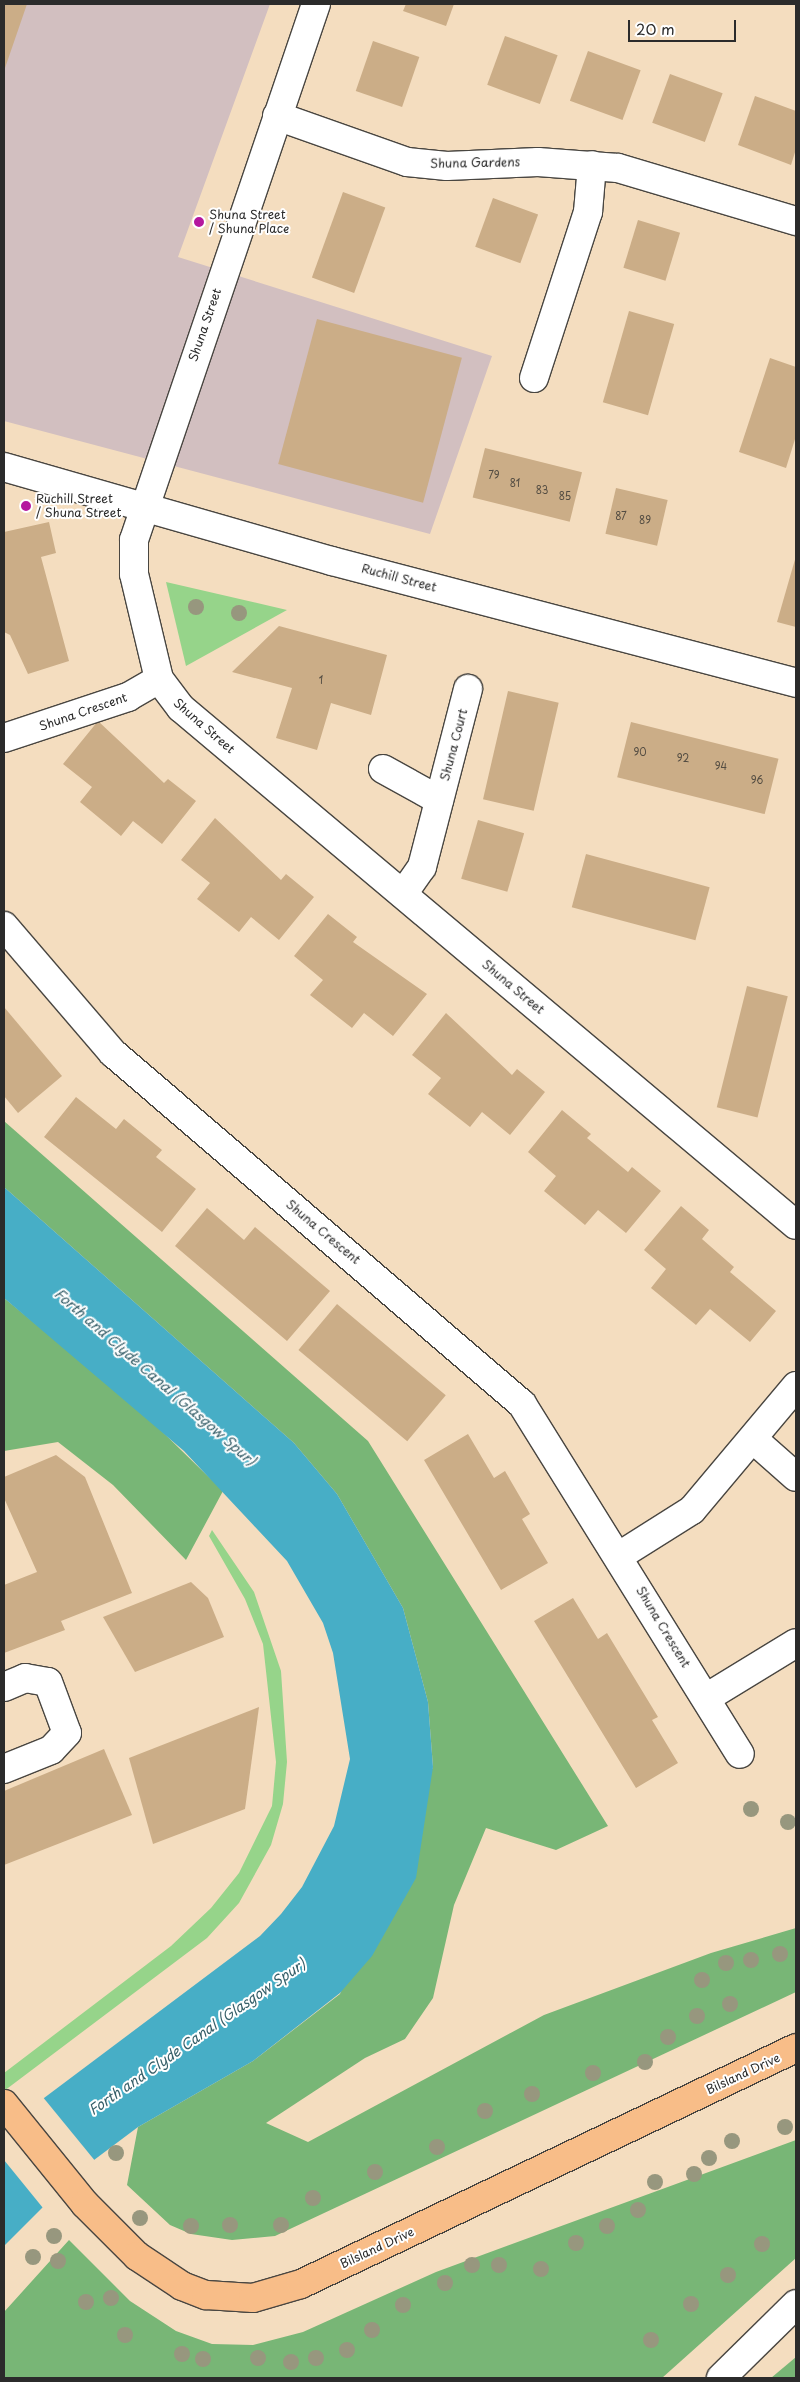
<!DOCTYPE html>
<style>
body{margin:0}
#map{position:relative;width:800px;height:2382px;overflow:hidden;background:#f4ddbf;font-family:"Playpen Sans",sans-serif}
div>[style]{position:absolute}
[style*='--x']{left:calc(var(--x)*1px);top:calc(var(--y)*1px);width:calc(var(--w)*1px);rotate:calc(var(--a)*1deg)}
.industrial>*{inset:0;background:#d2bfc0}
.green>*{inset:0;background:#96d48a}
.forest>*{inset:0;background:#78b676}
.water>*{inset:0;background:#47aec6}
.pier>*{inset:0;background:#f4ddbf}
.building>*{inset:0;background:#cbad87;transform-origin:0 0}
.roads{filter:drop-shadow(1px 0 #494641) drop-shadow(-1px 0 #494641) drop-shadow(0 1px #494641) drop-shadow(0 -1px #494641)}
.minor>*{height:28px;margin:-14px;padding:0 14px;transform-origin:14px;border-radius:14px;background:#fff}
.major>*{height:28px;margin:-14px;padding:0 14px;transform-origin:14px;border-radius:14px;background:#f8bd88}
.trees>*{width:16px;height:16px;margin:-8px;border-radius:50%;background:#97977e}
.dots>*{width:14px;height:14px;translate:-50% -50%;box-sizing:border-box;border:2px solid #fff;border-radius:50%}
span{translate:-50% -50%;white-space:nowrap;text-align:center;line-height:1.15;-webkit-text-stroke:4px #fff;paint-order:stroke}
.number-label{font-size:10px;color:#534c42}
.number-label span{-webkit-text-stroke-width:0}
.street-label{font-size:12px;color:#2b2b2b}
.poi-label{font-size:12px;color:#2b2b2b}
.left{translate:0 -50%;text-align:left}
.water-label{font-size:14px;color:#365f69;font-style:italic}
.frame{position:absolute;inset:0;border:5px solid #2b2b2b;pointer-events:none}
.scale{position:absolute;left:628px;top:20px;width:108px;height:22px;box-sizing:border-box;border:2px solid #2b2b2b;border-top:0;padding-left:6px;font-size:15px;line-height:18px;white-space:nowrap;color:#2b2b2b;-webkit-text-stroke:4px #fff;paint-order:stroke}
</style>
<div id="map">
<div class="industrial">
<i style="clip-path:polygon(4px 4px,270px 4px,178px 257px,492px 356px,430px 534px,4px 421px)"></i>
</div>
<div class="green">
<i style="clip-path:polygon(166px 582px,287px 610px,186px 666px)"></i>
<i style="clip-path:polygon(212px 1530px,254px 1592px,281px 1671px,287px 1762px,283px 1804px,271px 1845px,239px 1903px,207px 1938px,4px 2091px,4px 2073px,171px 1946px,211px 1908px,239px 1873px,272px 1806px,276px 1762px,263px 1644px,245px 1599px,209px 1536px)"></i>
</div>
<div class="forest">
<i style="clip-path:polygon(4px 1121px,368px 1441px,608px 1826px,556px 1850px,486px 1828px,454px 1905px,433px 1998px,405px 2039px,365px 2058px,266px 2123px,308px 2142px,544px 2015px,711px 1953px,796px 1928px,796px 1992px,275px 2236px,232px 2240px,191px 2234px,170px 2225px,127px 2185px,138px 2127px,253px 2061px,340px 1994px,433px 1767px,428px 1702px,403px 1608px,337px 1494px,294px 1443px,4px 1187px)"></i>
<i style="clip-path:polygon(4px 1298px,139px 1409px,223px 1491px,186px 1560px,113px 1485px,58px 1442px,4px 1451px)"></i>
<i style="clip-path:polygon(796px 2140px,796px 2258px,662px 2378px,4px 2378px,4px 2312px,69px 2240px,130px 2301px,176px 2331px,212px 2344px,253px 2345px,303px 2332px,436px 2272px)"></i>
<i style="clip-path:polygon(796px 2357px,796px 2378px,771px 2378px)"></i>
</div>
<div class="water">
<i style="clip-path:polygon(4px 1187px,294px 1443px,337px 1494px,403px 1608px,428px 1702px,433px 1767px,416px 1878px,372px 1956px,340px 1993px,253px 2061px,138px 2127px,78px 2172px,4px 2246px,4px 2128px,260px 1936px,281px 1914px,302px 1887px,334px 1826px,350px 1759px,333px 1653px,323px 1623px,287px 1561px,184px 1451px,4px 1298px)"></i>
</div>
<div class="pier">
<i style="clip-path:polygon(42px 2096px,96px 2162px,43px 2208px,4px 2160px,4px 2125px)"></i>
</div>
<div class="building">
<i style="clip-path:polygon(4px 4px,27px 4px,4px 71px)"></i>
<i style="clip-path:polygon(406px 4px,454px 4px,446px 26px,403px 11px)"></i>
<i style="left:505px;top:36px;width:56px;height:52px;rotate:20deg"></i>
<i style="left:373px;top:41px;width:49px;height:53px;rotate:19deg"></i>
<i style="left:588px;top:51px;width:56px;height:53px;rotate:20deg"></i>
<i style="left:670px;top:74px;width:56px;height:52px;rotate:20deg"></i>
<i style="clip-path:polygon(755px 96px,796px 111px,796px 149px,791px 165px,738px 145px)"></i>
<i style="left:343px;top:192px;width:45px;height:91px;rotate:20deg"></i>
<i style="left:493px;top:198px;width:48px;height:52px;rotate:20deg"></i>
<i style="left:638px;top:220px;width:44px;height:50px;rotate:17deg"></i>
<i style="left:629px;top:311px;width:47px;height:95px;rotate:16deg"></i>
<i style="left:317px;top:319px;width:150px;height:150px;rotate:15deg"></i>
<i style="clip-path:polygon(770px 358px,796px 367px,796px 436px,786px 468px,739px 452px)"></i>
<i style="left:485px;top:448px;width:100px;height:51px;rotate:14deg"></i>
<i style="left:616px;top:488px;width:53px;height:47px;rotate:13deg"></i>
<i style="clip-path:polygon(49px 522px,56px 553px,41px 557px,69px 661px,28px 674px,10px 635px,4px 632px,4px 532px)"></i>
<i style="clip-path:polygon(796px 556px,796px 627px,777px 622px)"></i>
<i style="clip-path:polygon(279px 626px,387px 655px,371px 715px,331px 703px,317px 750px,276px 738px,292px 688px,232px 672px)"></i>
<i style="left:508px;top:691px;width:52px;height:111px;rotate:13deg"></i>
<i style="clip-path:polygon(98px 721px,164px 783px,168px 779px,196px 801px,162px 844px,133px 821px,121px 836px,80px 802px,92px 787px,63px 764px)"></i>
<i style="left:631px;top:722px;width:152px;height:57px;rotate:14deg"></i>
<i style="clip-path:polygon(215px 818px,281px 880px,286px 874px,314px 897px,279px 940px,251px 917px,239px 932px,197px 899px,210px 883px,181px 860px)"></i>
<i style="left:478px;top:820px;width:48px;height:61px;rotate:16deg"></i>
<i style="left:586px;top:854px;width:128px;height:55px;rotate:15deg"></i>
<i style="clip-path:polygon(328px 914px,357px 937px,353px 942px,427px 994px,393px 1036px,364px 1013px,352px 1028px,310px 995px,323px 980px,294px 956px)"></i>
<i style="left:747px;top:986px;width:42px;height:125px;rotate:14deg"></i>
<i style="clip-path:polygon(4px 1007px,62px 1076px,18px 1113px,4px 1096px)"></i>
<i style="clip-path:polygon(446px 1013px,512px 1075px,517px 1069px,545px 1092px,510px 1135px,482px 1112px,470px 1127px,428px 1094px,441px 1078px,412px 1055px)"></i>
<i style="clip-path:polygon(76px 1097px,116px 1129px,124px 1119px,162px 1150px,156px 1157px,196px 1189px,162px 1232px,44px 1137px)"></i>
<i style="clip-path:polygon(562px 1110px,591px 1134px,587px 1138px,628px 1172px,632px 1167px,661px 1191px,626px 1233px,598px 1210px,585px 1225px,544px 1191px,556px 1176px,528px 1152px)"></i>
<i style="clip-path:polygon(681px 1206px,709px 1230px,702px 1239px,734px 1267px,730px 1272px,776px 1311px,750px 1342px,710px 1309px,696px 1325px,651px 1288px,666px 1269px,644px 1250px)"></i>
<i style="clip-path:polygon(207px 1208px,244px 1240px,255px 1227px,330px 1291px,287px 1341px,175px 1246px)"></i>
<i style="left:337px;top:1304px;width:142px;height:60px;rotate:40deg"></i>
<i style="clip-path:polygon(468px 1434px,494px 1478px,505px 1471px,530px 1514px,522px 1519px,548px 1563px,501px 1590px,424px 1460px)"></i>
<i style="clip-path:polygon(56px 1455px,85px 1477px,132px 1593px,61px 1621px,65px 1630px,4px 1653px,4px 1585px,37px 1572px,4px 1498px,4px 1477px)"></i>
<i style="clip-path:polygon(191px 1582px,208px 1598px,224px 1637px,135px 1672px,103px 1617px)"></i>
<i style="clip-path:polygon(573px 1598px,598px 1639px,607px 1633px,658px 1717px,652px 1720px,678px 1763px,636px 1788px,534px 1621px)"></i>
<i style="clip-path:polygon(259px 1707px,245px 1809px,153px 1844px,129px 1758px)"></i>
<i style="clip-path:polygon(104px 1749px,132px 1815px,4px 1865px,4px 1791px)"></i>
</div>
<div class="roads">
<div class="minor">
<i style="--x:316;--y:4;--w:566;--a:108.76"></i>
<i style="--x:134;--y:540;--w:34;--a:90"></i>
<i style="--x:134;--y:574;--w:108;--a:76.6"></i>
<i style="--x:159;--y:679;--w:36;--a:53"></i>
<i style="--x:181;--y:708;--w:803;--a:40.05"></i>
<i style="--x:277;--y:116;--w:138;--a:19.5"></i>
<i style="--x:407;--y:162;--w:40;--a:5.7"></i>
<i style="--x:447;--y:166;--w:91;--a:-2.5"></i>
<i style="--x:538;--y:162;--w:80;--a:4.3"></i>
<i style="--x:618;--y:168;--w:186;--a:16.6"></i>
<i style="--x:534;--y:378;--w:175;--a:-72"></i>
<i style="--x:588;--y:212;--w:47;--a:-85.1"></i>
<i style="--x:4;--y:467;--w:341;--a:16"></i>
<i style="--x:332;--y:561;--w:480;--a:14.7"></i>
<i style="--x:4;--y:738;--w:131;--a:-18.3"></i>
<i style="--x:128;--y:697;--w:36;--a:-30"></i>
<i style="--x:383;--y:769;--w:64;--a:29"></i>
<i style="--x:403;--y:894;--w:33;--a:-55"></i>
<i style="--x:422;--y:867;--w:184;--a:-75.5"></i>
<i style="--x:4;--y:926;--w:167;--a:49.4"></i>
<i style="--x:113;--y:1053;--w:539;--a:40.64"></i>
<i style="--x:522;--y:1404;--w:412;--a:58.1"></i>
<i style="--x:753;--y:1439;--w:57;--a:41.5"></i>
<i style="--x:619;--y:1556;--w:86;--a:-32.2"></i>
<i style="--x:692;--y:1510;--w:162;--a:-50"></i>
<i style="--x:4;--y:1687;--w:23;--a:-23"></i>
<i style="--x:25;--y:1678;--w:23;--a:10"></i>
<i style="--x:48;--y:1682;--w:54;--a:69.6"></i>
<i style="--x:67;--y:1733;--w:23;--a:133"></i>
<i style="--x:51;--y:1750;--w:51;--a:158"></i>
<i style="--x:706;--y:1698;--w:105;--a:-31.4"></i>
<i style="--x:721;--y:2378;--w:105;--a:-44.6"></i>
</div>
<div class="major">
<i style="--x:4;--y:2104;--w:129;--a:51"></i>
<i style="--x:85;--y:2204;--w:74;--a:45"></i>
<i style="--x:137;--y:2256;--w:54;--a:33.7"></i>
<i style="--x:182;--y:2286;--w:26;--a:21"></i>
<i style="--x:206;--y:2295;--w:47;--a:3.7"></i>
<i style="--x:253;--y:2298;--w:50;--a:-16.3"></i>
<i style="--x:301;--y:2284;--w:548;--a:-25.49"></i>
</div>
</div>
<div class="trees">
<i style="left:196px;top:607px"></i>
<i style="left:239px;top:613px"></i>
<i style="left:751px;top:1809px"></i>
<i style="left:788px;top:1822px"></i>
<i style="left:780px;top:1954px"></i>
<i style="left:751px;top:1960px"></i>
<i style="left:726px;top:1963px"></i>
<i style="left:702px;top:1980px"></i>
<i style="left:730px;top:2004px"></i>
<i style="left:697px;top:2016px"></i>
<i style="left:668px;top:2037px"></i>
<i style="left:645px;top:2062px"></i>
<i style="left:593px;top:2073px"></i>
<i style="left:532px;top:2094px"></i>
<i style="left:485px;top:2111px"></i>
<i style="left:785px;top:2127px"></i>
<i style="left:732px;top:2141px"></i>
<i style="left:437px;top:2147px"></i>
<i style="left:116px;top:2153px"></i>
<i style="left:709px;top:2158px"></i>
<i style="left:375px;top:2172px"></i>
<i style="left:694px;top:2174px"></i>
<i style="left:655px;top:2182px"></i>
<i style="left:313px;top:2198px"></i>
<i style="left:638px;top:2210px"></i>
<i style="left:140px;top:2218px"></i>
<i style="left:230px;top:2225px"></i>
<i style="left:281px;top:2225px"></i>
<i style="left:191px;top:2226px"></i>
<i style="left:607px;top:2226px"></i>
<i style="left:54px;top:2236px"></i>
<i style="left:576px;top:2243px"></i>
<i style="left:762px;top:2244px"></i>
<i style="left:33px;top:2257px"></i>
<i style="left:58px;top:2261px"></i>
<i style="left:472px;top:2265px"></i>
<i style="left:499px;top:2265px"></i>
<i style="left:541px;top:2269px"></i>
<i style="left:728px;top:2275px"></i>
<i style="left:445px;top:2283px"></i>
<i style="left:111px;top:2298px"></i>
<i style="left:86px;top:2302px"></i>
<i style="left:691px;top:2304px"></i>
<i style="left:403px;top:2305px"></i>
<i style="left:372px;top:2330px"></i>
<i style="left:125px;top:2335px"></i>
<i style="left:651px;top:2340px"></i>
<i style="left:347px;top:2350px"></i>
<i style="left:182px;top:2354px"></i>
<i style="left:258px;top:2358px"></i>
<i style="left:316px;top:2358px"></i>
<i style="left:203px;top:2359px"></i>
<i style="left:291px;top:2362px"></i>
</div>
<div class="dots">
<i style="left:199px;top:222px;background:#b5179e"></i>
<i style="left:26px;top:506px;background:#b5179e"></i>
</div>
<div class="number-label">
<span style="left:494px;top:475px">79</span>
<span style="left:515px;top:483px">81</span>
<span style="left:542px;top:490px">83</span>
<span style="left:565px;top:496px">85</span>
<span style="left:621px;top:516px">87</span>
<span style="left:645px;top:520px">89</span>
<span style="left:321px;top:680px">1</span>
<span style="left:640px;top:752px">90</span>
<span style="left:683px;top:758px">92</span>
<span style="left:721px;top:766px">94</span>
<span style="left:757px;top:780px">96</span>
</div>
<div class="street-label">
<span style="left:475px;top:163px;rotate:-1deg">Shuna Gardens</span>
<span style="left:205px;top:325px;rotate:-71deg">Shuna Street</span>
<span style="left:399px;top:578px;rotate:15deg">Ruchill Street</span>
<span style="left:83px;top:712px;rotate:-19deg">Shuna Crescent</span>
<span style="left:204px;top:726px;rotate:41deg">Shuna Street</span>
<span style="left:454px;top:745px;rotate:-75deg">Shuna Court</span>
<span style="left:513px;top:987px;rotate:40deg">Shuna Street</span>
<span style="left:323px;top:1232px;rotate:40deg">Shuna Crescent</span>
<span style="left:663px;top:1627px;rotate:59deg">Shuna Crescent</span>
<span style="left:743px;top:2074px;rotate:-25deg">Bilsland Drive</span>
<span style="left:377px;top:2248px;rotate:-25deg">Bilsland Drive</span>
</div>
<div class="poi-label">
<span class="left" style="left:209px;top:222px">Shuna Street<br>/ Shuna Place</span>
<span class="left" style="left:36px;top:506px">Ruchill Street<br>/ Shuna Street</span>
</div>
<div class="water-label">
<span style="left:155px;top:1377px;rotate:41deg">Forth and Clyde Canal (Glasgow Spur)</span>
<span style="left:197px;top:2037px;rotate:-35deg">Forth and Clyde Canal (Glasgow Spur)</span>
</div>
<div class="frame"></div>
<div class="scale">20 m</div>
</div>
